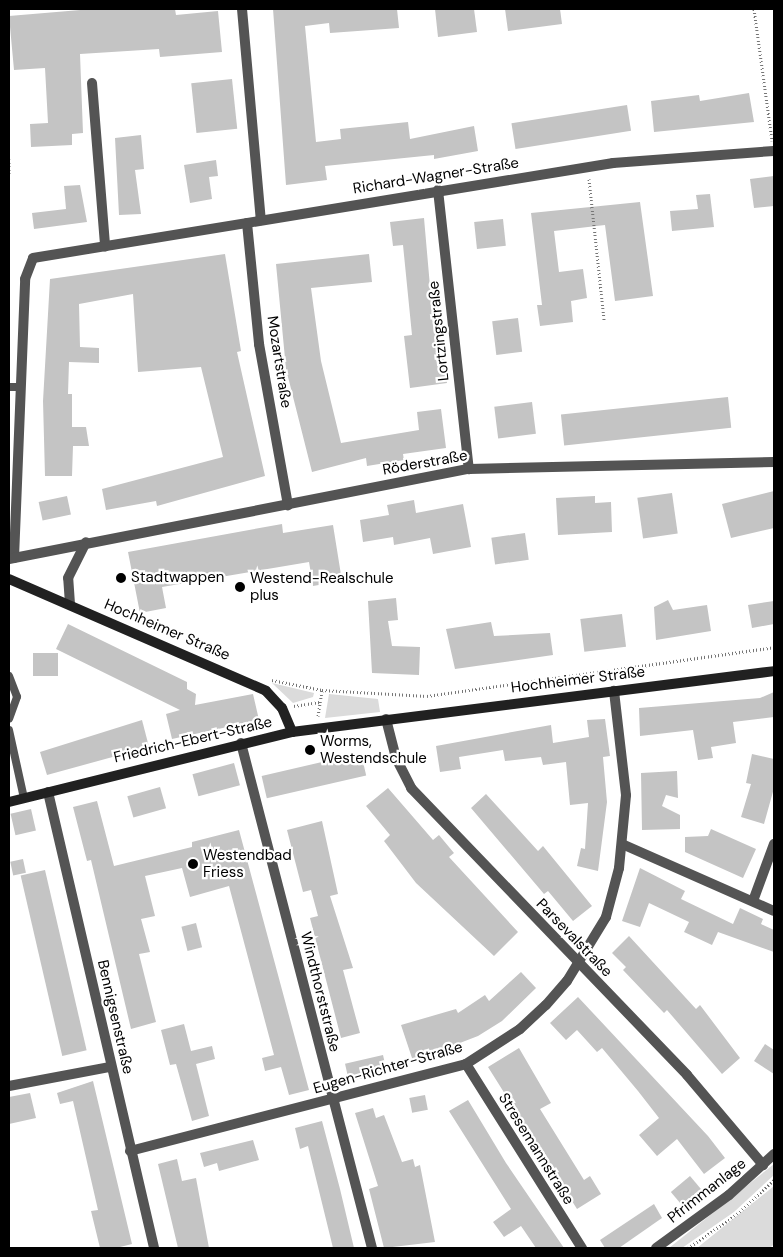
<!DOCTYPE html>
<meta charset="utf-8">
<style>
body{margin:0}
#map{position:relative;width:783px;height:1257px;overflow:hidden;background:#fff;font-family:"DM Sans",sans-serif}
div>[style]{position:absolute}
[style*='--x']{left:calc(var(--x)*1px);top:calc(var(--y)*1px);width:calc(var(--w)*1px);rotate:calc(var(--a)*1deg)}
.green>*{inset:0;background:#dbdbdb}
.building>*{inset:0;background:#c4c4c4;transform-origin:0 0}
.path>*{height:3px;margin-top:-1.5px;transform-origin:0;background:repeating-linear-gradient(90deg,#767676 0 1px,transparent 0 3.5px)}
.lane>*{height:8px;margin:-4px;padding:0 4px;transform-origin:4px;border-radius:4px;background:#545454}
.street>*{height:10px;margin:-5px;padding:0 5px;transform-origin:5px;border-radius:5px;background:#545454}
.secondary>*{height:10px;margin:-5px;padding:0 5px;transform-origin:5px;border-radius:5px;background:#212121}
.dots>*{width:14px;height:14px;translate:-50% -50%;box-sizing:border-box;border:2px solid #fff;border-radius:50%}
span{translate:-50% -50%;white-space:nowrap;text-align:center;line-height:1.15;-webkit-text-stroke:4.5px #fff;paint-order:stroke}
.street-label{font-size:15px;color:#000}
.poi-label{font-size:15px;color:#000}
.left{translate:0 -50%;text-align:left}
.frame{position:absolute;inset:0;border:10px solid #000;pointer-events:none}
</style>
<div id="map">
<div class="green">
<i style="clip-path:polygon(272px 683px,314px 693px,313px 697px,293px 703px)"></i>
<i style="clip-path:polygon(329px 694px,378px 699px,380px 712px,325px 718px)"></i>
<i style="clip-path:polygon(774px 1164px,774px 1175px,734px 1212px,682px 1248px,669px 1248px)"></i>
<i style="clip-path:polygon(774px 1186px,774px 1244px,770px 1248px,697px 1248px)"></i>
</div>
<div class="building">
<i style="clip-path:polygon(92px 9px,175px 9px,176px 15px,218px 11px,222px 52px,160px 57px,159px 49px,80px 54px,83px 133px,72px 134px,72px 145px,31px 147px,30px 124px,48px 123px,45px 68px,14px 70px,9px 16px)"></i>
<i style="clip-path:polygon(273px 9px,397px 9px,399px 28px,330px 33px,329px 23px,305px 26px,316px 142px,341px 139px,340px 129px,408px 122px,410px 139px,474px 126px,478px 151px,434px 159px,434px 155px,325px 166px,327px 180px,286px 185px)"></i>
<i style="clip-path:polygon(435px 9px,474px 9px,477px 32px,438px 37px)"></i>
<i style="clip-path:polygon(505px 9px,560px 9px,562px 24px,508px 31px)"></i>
<i style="left:232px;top:79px;width:50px;height:41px;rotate:84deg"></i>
<i style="clip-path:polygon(749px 93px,754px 122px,654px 132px,651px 101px,699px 95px,700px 101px)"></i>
<i style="left:627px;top:105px;width:26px;height:117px;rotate:81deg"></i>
<i style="clip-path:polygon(141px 135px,144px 169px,135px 170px,141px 214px,119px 215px,115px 138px)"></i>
<i style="clip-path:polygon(216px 160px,218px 176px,209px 177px,212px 199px,190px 203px,184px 165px)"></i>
<i style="clip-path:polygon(774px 176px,774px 206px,754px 208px,750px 179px)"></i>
<i style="clip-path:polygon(80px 185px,87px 222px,34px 229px,32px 213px,66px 209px,64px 186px)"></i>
<i style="clip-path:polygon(710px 194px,714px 227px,672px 231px,670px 211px,698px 209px,696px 195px)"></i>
<i style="clip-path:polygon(640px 202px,653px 296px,615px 301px,605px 225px,554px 231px,559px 272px,583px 269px,587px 298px,571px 301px,573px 322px,540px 326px,537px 305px,542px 305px,531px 213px)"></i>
<i style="clip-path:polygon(424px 218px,434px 332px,440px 331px,447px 383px,410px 388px,404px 336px,412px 335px,403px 245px,393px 246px,390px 222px)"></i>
<i style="left:503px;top:219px;width:27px;height:29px;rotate:84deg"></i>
<i style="clip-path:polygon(225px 254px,241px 351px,237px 352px,265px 476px,157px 506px,156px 501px,106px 510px,102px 489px,223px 457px,201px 367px,138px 372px,133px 294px,79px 304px,80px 347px,99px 348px,99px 363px,69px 362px,68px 394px,72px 394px,72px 427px,86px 427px,89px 446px,73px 446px,72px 476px,45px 476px,43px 401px,50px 279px)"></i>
<i style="clip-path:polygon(369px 254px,372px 282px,311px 288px,321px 361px,341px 443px,419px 430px,417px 412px,441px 409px,446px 448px,403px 454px,404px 460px,367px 466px,366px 458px,312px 472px,286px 369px,276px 264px)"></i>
<i style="left:518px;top:318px;width:34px;height:26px;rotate:83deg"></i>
<i style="left:728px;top:397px;width:31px;height:168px;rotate:84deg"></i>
<i style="left:532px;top:402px;width:32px;height:38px;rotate:83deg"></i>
<i style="clip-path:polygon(774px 491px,774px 528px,731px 538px,722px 504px)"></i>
<i style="left:672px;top:493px;width:41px;height:35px;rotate:82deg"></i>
<i style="left:67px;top:496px;width:19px;height:29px;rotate:78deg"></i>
<i style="clip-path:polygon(595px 496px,595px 503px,611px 502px,612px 532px,558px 535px,556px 498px)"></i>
<i style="clip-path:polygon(414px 500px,416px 513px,463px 504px,471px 547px,433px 554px,430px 538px,394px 545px,393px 537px,363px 542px,360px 520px,389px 515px,387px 505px)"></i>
<i style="clip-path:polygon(282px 524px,283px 533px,333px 525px,342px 581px,313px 586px,309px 562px,162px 587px,166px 608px,140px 613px,128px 552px)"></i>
<i style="left:525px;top:533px;width:27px;height:34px;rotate:82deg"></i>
<i style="clip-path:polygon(396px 598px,398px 620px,388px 621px,392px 646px,420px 647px,419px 675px,372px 673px,368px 601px)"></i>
<i style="clip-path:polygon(668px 600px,673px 610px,707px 605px,711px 631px,656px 640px,654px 607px)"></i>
<i style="clip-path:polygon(774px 601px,774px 624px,752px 628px,748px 605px)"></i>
<i style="left:622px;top:614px;width:33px;height:42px;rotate:83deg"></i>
<i style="clip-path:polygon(491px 622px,494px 636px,550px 633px,553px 655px,455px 669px,446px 629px)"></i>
<i style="clip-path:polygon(68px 624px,187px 682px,187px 689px,196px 694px,195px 705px,253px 694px,259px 720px,172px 739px,166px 714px,180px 710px,56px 649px)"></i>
<i style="left:58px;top:653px;width:23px;height:25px;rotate:90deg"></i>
<i style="clip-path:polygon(774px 692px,774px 717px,733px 722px,736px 743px,711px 747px,713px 758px,698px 760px,693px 730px,640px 736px,639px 708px,760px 698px)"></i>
<i style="clip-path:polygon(605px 719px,610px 756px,603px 757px,607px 802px,598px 871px,577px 866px,581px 848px,585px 849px,588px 803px,570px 805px,566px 762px,543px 765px,541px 757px,505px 761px,503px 750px,459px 757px,461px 769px,440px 772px,436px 746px,551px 725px,553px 743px,589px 737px,587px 720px)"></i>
<i style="clip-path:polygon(142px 720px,149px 747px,47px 775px,40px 752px)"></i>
<i style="left:361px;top:753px;width:23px;height:102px;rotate:77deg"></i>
<i style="clip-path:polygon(752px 754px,774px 759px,774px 788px,764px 824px,741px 817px,751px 784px,746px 783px)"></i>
<i style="left:234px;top:763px;width:23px;height:43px;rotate:75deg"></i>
<i style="clip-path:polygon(677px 771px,678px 798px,666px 795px,662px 806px,680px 815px,680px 829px,642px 830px,641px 773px)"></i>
<i style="left:160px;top:787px;width:22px;height:34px;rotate:74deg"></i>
<i style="clip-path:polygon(388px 788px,433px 840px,439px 835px,454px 853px,449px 857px,518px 932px,494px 956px,416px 883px,384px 841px,390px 835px,366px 806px)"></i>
<i style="clip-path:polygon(486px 794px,538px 851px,543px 846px,592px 906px,573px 921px,548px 891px,544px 894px,471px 808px)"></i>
<i style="clip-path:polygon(97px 801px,114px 866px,192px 847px,192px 842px,239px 830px,309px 1090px,289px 1095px,281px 1067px,265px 1071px,262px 1058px,274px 1055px,229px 886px,190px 897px,182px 868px,145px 876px,155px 916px,141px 919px,150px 952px,139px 954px,156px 1022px,131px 1029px,91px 860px,87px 861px,73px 807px)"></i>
<i style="left:31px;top:809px;width:22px;height:21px;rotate:77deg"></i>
<i style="clip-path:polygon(322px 821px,338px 894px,330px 896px,353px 968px,343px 970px,360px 1033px,341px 1038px,310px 918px,318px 916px,311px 890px,303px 892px,287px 830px)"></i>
<i style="clip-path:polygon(711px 829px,756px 849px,743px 878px,685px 852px,685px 837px,708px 836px)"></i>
<i style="left:23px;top:859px;width:14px;height:13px;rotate:78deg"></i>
<i style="clip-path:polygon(640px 868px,685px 891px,681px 899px,733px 924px,740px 908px,763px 919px,761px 924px,774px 930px,774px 952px,718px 932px,712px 945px,684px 932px,689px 922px,649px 903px,640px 927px,622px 921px)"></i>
<i style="left:45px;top:870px;width:185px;height:25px;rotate:77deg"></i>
<i style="left:196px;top:923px;width:25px;height:15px;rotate:76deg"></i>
<i style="clip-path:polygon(629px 936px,696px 1009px,700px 1005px,740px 1058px,722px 1074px,667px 1010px,664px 1013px,623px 970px,626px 967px,612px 953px)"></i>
<i style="clip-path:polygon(521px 972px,536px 988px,502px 1021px,478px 1036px,413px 1061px,401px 1025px,456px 1009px,458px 1013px,485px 995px,489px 1001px)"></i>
<i style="clip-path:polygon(578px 997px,708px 1136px,725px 1158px,704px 1174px,677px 1139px,657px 1156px,639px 1135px,659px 1118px,638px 1091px,602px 1048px,597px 1052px,577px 1030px,566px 1040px,550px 1023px)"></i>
<i style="clip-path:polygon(184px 1024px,191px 1051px,212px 1046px,215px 1059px,196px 1064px,209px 1116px,192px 1121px,176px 1064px,170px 1065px,161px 1030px)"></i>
<i style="clip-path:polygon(765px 1044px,774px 1050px,774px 1074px,754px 1061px)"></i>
<i style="clip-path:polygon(519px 1048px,551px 1103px,540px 1109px,584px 1180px,590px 1176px,601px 1194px,577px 1209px,488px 1067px)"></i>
<i style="left:383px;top:1055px;width:18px;height:39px;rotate:77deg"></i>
<i style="clip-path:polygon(93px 1081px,132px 1244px,116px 1248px,100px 1248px,91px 1211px,98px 1210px,73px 1101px,60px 1104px,57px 1093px)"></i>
<i style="clip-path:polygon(30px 1093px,36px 1118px,9px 1124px,9px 1097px)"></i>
<i style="left:425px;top:1095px;width:15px;height:16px;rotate:79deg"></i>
<i style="clip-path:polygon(468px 1100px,506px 1163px,564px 1248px,536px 1248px,521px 1226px,504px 1237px,493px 1222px,511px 1209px,449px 1111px)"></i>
<i style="clip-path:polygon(373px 1108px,376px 1118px,384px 1115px,402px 1162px,413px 1159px,415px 1167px,420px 1165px,435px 1242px,384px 1248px,369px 1189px,378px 1186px,355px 1113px)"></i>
<i style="clip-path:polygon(322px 1121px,340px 1189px,354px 1248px,333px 1248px,308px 1146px,300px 1149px,295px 1128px)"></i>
<i style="clip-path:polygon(253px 1140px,259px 1160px,219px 1171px,217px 1163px,204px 1167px,200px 1153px)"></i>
<i style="clip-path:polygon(177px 1159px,182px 1181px,196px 1178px,209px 1248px,178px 1248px,158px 1164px)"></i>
<i style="left:690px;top:1176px;width:17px;height:25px;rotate:50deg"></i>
<i style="clip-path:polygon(654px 1204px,662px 1218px,619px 1248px,605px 1248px,600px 1240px)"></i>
</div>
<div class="path">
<i style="--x:754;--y:9;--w:133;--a:82.2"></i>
<i style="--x:9;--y:159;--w:16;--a:90"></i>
<i style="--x:589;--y:179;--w:142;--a:83.9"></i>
<i style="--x:272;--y:680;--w:51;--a:11.3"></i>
<i style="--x:294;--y:706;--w:26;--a:-9"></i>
<i style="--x:318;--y:716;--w:26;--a:-81"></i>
<i style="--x:322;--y:690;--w:105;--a:3.3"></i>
<i style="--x:427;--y:696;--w:350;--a:-8"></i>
<i style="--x:688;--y:1248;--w:60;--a:-34.8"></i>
<i style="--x:737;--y:1214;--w:50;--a:-42.6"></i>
</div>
<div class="lane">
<i style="--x:9;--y:387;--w:11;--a:0"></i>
<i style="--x:9;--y:676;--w:22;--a:69"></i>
<i style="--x:17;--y:697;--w:23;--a:110"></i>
<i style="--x:9;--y:730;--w:70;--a:77.6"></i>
</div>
<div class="street">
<i style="--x:242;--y:9;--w:212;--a:84.9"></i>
<i style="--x:92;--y:83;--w:164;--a:85.4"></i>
<i style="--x:438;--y:190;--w:281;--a:83.7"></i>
<i style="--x:247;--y:223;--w:122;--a:84.3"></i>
<i style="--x:259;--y:344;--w:164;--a:79.8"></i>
<i style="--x:14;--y:558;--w:279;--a:-87.7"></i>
<i style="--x:25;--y:279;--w:22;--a:-69"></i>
<i style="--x:33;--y:258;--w:588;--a:-9.3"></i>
<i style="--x:613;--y:163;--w:161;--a:-4.3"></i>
<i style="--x:9;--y:559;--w:469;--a:-11.1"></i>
<i style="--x:469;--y:469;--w:305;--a:-1.3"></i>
<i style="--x:70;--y:604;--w:26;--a:-94"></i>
<i style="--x:68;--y:578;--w:40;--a:-63.4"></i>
<i style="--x:386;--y:719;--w:40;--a:75.6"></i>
<i style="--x:396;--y:758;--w:34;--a:63"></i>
<i style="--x:411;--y:788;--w:398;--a:46.1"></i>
<i style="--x:687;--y:1075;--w:118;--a:49.8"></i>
<i style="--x:241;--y:743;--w:522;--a:75.46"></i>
<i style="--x:48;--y:792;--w:468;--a:76.9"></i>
<i style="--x:622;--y:844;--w:166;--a:23.8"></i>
<i style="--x:753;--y:901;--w:61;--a:-69.8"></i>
<i style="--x:466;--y:1064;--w:218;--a:57.8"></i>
<i style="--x:9;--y:1086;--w:103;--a:-10.7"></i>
<i style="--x:130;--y:1151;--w:347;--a:-14.5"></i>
<i style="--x:466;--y:1064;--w:64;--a:-32.9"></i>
<i style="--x:520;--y:1029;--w:35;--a:-43"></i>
<i style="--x:546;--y:1005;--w:32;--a:-49"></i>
<i style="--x:567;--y:981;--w:75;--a:-58.6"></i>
<i style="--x:606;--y:917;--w:51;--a:-75.1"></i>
<i style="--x:619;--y:868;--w:73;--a:-84.5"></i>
<i style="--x:626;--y:795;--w:105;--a:-96.6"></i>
<i style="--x:656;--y:1248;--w:90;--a:-36"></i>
<i style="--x:729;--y:1195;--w:61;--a:-42.3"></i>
</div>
<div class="secondary">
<i style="--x:9;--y:579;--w:280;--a:23.5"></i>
<i style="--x:266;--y:691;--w:23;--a:47"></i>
<i style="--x:282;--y:708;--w:26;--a:67"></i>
<i style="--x:9;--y:802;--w:292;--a:-13.9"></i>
<i style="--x:292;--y:732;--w:486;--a:-7.2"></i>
</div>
<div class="dots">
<i style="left:121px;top:578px;background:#000"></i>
<i style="left:240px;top:587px;background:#000"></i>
<i style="left:310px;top:750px;background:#000"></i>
<i style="left:193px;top:864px;background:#000"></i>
</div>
<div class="street-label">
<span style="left:436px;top:176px;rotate:-9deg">Richard-Wagner-Straße</span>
<span style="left:439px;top:331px;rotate:-96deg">Lortzingstraße</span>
<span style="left:279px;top:362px;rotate:81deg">Mozartstraße</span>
<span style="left:425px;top:463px;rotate:-10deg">Röderstraße</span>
<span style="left:167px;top:630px;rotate:23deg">Hochheimer Straße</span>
<span style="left:578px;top:680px;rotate:-7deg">Hochheimer Straße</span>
<span style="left:193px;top:740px;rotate:-13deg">Friedrich-Ebert-Straße</span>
<span style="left:574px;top:938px;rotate:46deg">Parsevalstraße</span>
<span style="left:320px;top:992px;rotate:76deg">Windthorststraße</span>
<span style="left:115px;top:1017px;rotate:77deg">Bennigsenstraße</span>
<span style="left:388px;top:1068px;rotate:-16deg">Eugen-Richter-Straße</span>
<span style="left:536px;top:1149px;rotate:58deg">Stresemannstraße</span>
<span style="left:707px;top:1191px;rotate:-38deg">Pfrimmanlage</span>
</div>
<div class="poi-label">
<span class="left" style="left:131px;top:578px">Stadtwappen</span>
<span class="left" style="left:250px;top:587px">Westend-Realschule<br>plus</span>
<span class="left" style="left:320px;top:750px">Worms,<br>Westendschule</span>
<span class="left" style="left:203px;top:864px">Westendbad<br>Friess</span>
</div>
<div class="frame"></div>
</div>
